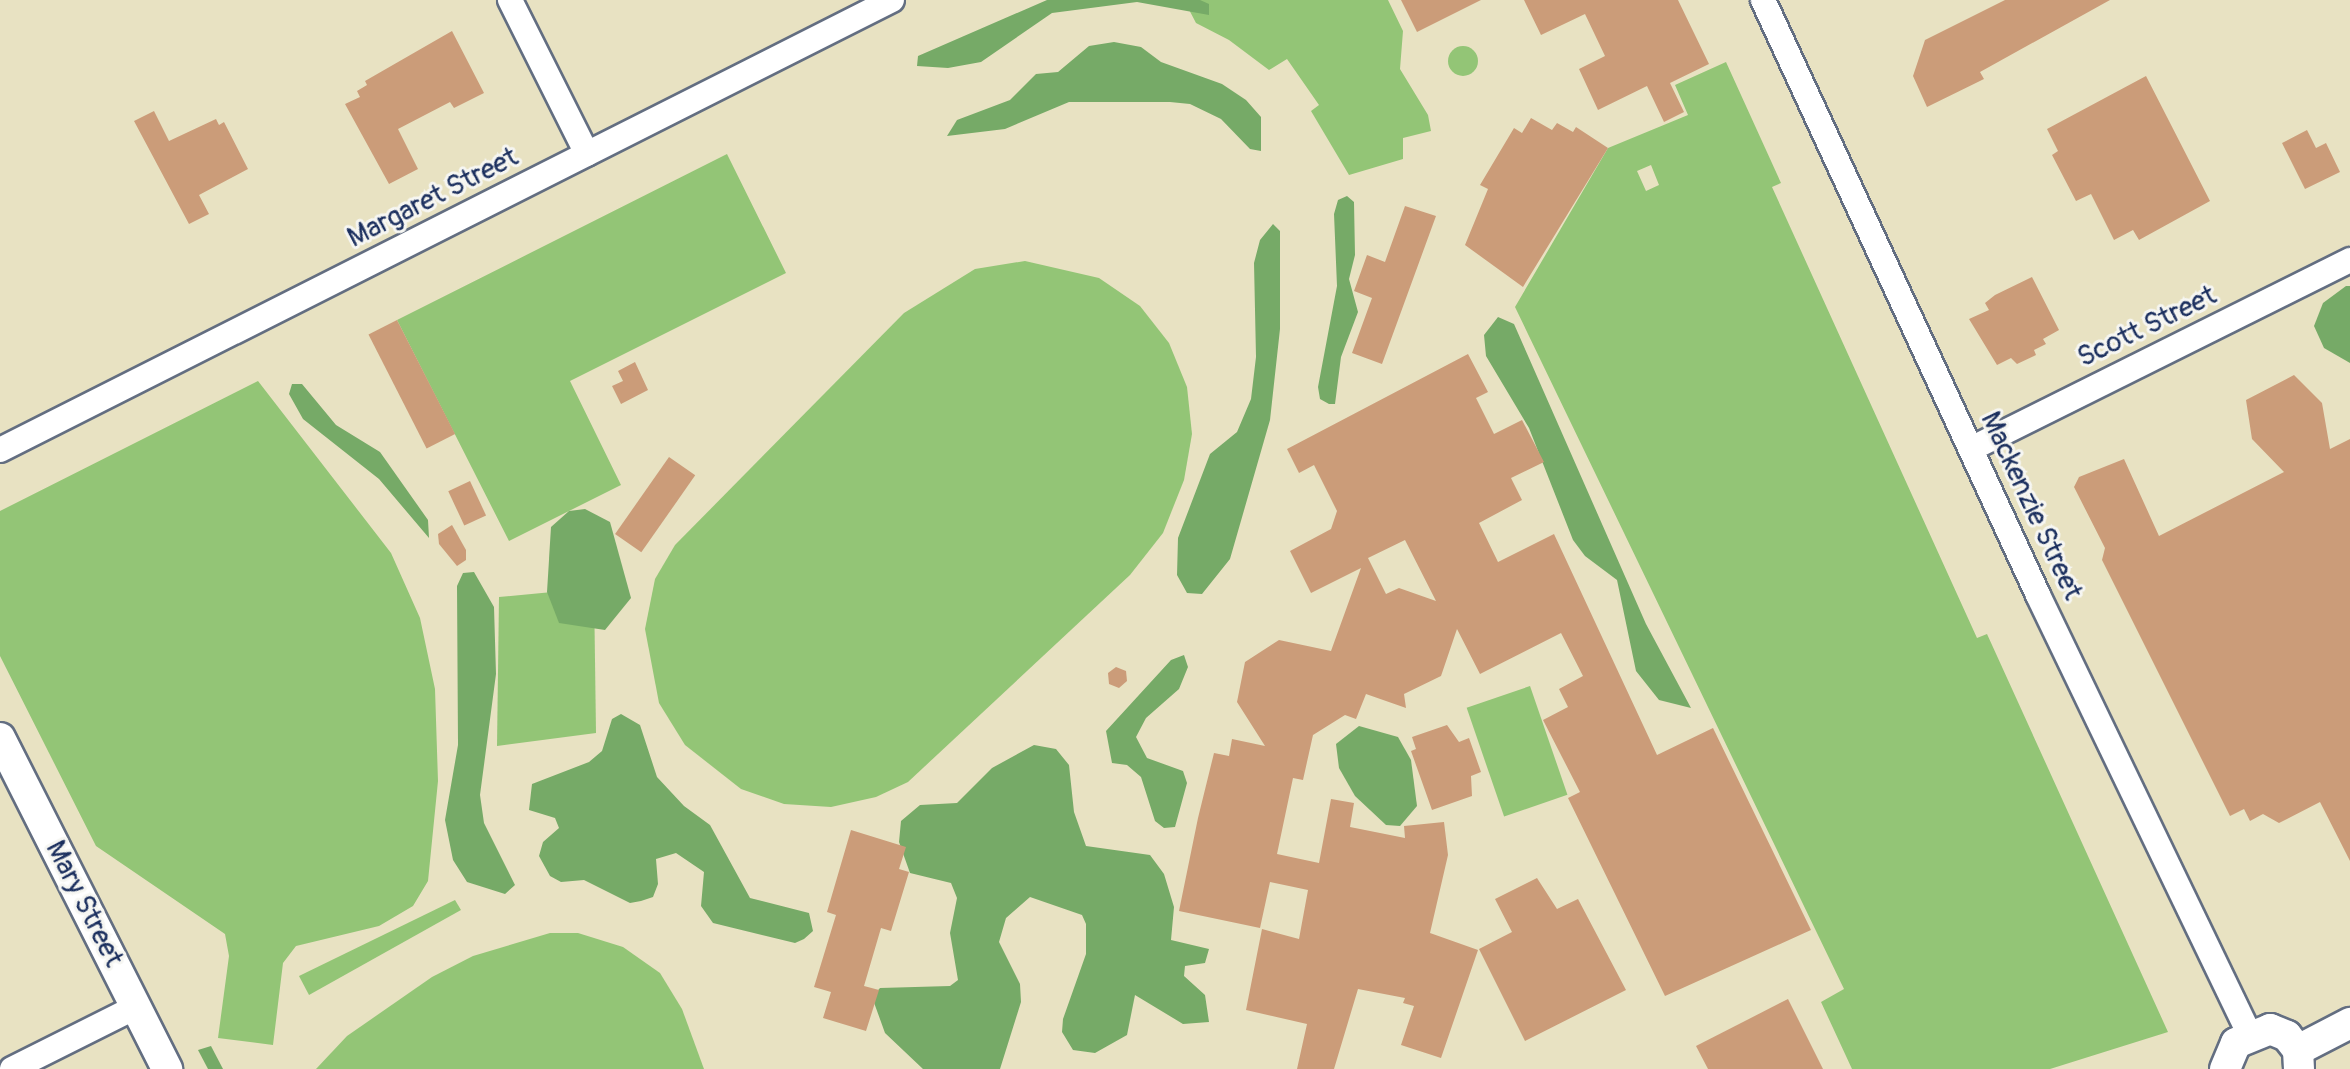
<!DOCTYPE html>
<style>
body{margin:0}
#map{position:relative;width:2350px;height:1069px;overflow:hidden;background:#e8e2c2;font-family:Pangolin,sans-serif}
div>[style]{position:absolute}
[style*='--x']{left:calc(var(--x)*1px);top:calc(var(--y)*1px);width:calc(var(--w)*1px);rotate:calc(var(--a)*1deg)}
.green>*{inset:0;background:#93c576;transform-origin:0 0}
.round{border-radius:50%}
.forest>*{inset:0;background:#76aa67}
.building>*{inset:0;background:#cb9c79;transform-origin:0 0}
.roads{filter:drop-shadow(2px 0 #636e81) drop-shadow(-2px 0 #636e81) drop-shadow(0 2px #636e81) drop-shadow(0 -2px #636e81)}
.minor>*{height:24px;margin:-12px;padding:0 12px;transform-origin:12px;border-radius:12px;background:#fff}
.major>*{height:30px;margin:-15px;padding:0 15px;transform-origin:15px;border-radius:15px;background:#fff}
span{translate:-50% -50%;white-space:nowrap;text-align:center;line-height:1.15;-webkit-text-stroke:6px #f6f6f2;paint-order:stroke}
.street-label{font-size:28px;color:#1b2f5e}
</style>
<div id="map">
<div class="green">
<i style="clip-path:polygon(1184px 0,1388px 0,1403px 31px,1400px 69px,1428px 115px,1431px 131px,1403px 138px,1403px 159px,1349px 175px,1311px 111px,1319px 105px,1287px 59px,1269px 70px,1229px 40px,1196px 23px)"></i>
<i class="round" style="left:1448px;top:46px;width:30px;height:30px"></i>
<i style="clip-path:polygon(evenodd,1726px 62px,1781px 183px,1772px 187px,1977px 638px,1987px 634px,2168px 1032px,2050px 1069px,1852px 1069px,1821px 1002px,1844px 989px,1515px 307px,1608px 148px,1688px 115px,1675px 85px,1726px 62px,1651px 165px,1659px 185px,1646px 191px,1637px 171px,1651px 165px)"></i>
<i style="clip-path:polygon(727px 154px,786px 273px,570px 381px,621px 485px,509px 541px,397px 320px)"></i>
<i style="clip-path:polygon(1025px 261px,1099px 278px,1140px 306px,1169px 343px,1187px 387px,1192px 434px,1184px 480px,1163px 533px,1130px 575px,908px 782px,876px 797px,831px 807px,784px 804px,741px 789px,685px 745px,659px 703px,645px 629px,655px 579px,675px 545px,904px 313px,975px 269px)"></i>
<i style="clip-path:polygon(258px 381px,391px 553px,420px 618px,435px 689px,438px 781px,428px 881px,413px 906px,379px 926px,296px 946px,283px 963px,273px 1045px,218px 1038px,229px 956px,225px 934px,96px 846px,0 656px,0 511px)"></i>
<i style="clip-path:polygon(594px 588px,596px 733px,497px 746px,499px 597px)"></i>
<i style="left:1530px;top:686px;width:115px;height:67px;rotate:71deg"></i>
<i style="clip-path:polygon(455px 900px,461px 910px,309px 995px,299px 976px)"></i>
<i style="clip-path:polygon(550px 933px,578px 933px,623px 947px,660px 973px,682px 1009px,704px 1069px,316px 1069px,347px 1036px,432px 977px,473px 956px)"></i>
</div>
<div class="forest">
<i style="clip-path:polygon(1047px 0,1200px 0,1209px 4px,1209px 15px,1137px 2px,1052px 13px,981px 62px,948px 68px,917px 66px,918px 56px)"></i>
<i style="clip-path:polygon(1114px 42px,1141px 47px,1161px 62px,1222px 84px,1246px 100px,1261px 117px,1261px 151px,1250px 149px,1221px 119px,1190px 104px,1170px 102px,1069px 102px,1005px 129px,947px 136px,957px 120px,1010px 100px,1036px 74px,1058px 72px,1089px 46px)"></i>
<i style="clip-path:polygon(1347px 196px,1354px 202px,1355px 255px,1349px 279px,1358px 312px,1341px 357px,1335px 404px,1329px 404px,1320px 399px,1318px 387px,1337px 286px,1334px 214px,1338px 200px)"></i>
<i style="clip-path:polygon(1273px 224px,1280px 231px,1280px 329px,1270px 420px,1230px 559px,1202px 594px,1187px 593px,1177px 575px,1178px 538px,1210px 454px,1237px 432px,1251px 399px,1256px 357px,1254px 263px,1260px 240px)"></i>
<i style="clip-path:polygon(2346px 286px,2350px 286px,2350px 363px,2324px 348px,2314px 326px,2323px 303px)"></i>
<i style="clip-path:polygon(1498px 317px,1514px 324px,1646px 624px,1691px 708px,1659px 700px,1636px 671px,1617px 580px,1585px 556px,1573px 540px,1529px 428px,1486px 356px,1484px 335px)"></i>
<i style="clip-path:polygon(292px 384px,302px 384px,336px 425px,380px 452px,428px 520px,429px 538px,379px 479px,303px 419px,289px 394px)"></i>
<i style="clip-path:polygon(585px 509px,610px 522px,631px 598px,605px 630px,559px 623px,547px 592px,551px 527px,569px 511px)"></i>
<i style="clip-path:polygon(474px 572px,494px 607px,496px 674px,480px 795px,484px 823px,515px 885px,505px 894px,467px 882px,453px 860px,445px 820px,458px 745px,457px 586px,463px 573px)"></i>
<i style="clip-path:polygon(1184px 655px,1188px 667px,1179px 689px,1146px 718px,1136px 737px,1147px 758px,1183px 771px,1187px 783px,1175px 827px,1164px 828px,1155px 821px,1141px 777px,1127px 765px,1112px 763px,1106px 731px,1171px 660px)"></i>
<i style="clip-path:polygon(621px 714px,640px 725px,657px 777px,684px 806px,710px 825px,750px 898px,809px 913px,813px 931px,804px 939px,795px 943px,713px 923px,701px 906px,704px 872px,676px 853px,656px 859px,658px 884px,653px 897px,641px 901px,630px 903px,584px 880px,561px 882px,550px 876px,539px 856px,543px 842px,559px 828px,555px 818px,529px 810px,532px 784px,589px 762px,602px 751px,612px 719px)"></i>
<i style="clip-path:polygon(1359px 726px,1398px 737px,1411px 760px,1417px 806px,1400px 826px,1386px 825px,1355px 796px,1339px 768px,1336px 744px)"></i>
<i style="clip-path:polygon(1034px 745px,1056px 749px,1069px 765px,1074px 812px,1086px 846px,1150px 855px,1164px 874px,1174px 907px,1171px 940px,1209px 949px,1205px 963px,1185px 966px,1184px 976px,1205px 995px,1209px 1022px,1183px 1024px,1135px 995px,1127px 1035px,1095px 1053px,1073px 1050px,1062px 1032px,1063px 1019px,1086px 954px,1086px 924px,1082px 915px,1030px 897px,1006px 918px,999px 942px,1020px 984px,1021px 1002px,1000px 1069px,923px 1069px,885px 1033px,872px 997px,880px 988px,950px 986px,958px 980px,950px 933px,957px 898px,951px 883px,910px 873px,899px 842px,901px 821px,920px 805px,957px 803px,992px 768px)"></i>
<i style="clip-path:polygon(211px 1046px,223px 1069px,208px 1069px,198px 1050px)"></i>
</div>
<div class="building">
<i style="clip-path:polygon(1401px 0,1481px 0,1417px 32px)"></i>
<i style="clip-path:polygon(1524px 0,1678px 0,1709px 64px,1670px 83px,1684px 112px,1664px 122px,1647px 86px,1598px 110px,1579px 69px,1605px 56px,1585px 14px,1541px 35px)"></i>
<i style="clip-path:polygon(2005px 0,2110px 0,1980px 72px,1984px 79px,1927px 107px,1913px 76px,1925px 40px)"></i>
<i style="clip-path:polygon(452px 31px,484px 93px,454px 108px,450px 102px,398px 129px,418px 169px,389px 184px,345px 104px,360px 97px,357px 91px,367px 85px,365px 81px)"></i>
<i style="clip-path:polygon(2146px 76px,2210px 201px,2139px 240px,2133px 230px,2114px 240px,2091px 194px,2076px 201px,2052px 155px,2058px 151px,2047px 129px)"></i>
<i style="clip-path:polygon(154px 111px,169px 141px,216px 119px,219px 125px,224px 122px,248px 169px,199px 195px,209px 214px,189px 224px,134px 121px)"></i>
<i style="clip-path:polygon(1531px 118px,1552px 130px,1557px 123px,1573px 132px,1576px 127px,1608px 148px,1523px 287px,1465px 245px,1488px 189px,1480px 185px,1514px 128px,1522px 133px)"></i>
<i style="clip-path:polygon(2307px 130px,2316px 148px,2326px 143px,2340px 172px,2305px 189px,2282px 143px)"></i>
<i style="clip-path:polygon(1405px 206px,1436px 216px,1382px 364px,1352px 353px,1372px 298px,1354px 291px,1367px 255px,1385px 262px)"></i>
<i style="clip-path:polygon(2032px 277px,2059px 330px,2043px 339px,2046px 344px,2034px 350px,2036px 355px,2017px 364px,2011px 358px,1997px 365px,1969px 319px,1989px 310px,1985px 303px,1995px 295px)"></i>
<i style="left:397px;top:320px;width:128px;height:32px;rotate:63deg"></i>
<i style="clip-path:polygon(evenodd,1468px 354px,1488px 392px,1476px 398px,1494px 434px,1522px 420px,1544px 462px,1511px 478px,1522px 500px,1479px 523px,1498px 562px,1554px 534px,1657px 755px,1713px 728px,1811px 930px,1665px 996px,1568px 798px,1580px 792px,1543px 720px,1568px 707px,1559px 689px,1583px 676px,1561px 633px,1480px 674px,1457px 629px,1441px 676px,1404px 694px,1406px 708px,1366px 694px,1356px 719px,1345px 715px,1313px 735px,1303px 780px,1293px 778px,1277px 854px,1319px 863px,1331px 799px,1354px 803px,1350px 827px,1405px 838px,1404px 826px,1444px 822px,1448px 855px,1430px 933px,1478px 950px,1441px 1058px,1401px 1045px,1414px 1006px,1403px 1003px,1405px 998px,1358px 989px,1334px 1069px,1297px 1069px,1307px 1024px,1246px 1010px,1262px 929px,1299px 939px,1308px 890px,1270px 882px,1260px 928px,1179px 911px,1198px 818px,1214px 753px,1229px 756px,1232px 739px,1265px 746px,1237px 702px,1245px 662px,1279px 640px,1331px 651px,1361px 568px,1311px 593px,1290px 551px,1331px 529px,1337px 511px,1314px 465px,1299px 473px,1287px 449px,1468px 354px,1405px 540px,1436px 601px,1399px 588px,1386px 594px,1368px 558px,1405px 540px)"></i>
<i style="clip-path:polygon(635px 362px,648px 390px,621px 404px,612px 386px,623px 381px,618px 371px)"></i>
<i style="clip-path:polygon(2294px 375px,2322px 403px,2330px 449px,2350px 439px,2350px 861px,2320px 802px,2279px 823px,2263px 814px,2250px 821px,2244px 809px,2230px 816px,2102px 560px,2105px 548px,2074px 487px,2079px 477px,2124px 459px,2159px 536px,2284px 472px,2252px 439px,2246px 400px)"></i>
<i style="left:669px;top:457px;width:32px;height:94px;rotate:35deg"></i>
<i style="left:470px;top:481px;width:38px;height:24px;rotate:65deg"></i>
<i style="clip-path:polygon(452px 525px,466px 550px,466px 560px,457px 566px,439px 544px,438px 534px)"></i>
<i style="clip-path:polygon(1116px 667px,1126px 671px,1127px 681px,1119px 688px,1109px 684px,1108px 673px)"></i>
<i style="clip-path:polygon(1447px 725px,1459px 742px,1469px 738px,1481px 772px,1471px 776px,1472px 796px,1432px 810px,1411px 751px,1416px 749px,1412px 737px)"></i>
<i style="clip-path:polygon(851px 830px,906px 847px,899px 869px,909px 872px,891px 931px,881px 928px,864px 986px,879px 990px,866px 1031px,823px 1018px,831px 992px,814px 987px,836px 915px,827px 912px)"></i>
<i style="clip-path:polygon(1537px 878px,1557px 909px,1578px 899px,1626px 990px,1525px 1041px,1479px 949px,1512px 932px,1495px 899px)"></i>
<i style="clip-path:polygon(1788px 999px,1823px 1069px,1708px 1069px,1696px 1046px)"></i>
</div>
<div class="roads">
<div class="minor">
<i style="--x:510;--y:0;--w:172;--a:63.4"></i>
<i style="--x:1763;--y:0;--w:655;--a:65.19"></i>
<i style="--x:2038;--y:595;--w:487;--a:64.3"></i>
<i style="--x:1971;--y:449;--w:424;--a:-26.5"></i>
<i style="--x:0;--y:450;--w:999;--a:-26.77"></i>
<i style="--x:12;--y:1069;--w:139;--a:-26.6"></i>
</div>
<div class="major">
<i style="--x:0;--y:738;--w:371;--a:63.2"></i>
<i style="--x:2298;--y:1050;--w:59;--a:-27.4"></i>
<i style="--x:2225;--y:1069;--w:28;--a:-67"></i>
<i style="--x:2236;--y:1043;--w:37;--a:-22"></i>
<i style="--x:2270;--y:1029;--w:18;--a:22"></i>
<i style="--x:2287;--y:1036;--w:18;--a:52"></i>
<i style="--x:2298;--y:1050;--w:19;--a:87"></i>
</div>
</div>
<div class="street-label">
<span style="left:433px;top:198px;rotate:-27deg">Margaret Street</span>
<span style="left:2147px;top:327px;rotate:-26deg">Scott Street</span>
<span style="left:2031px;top:506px;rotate:65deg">Mackenzie Street</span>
<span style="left:84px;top:904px;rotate:63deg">Mary Street</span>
</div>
</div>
